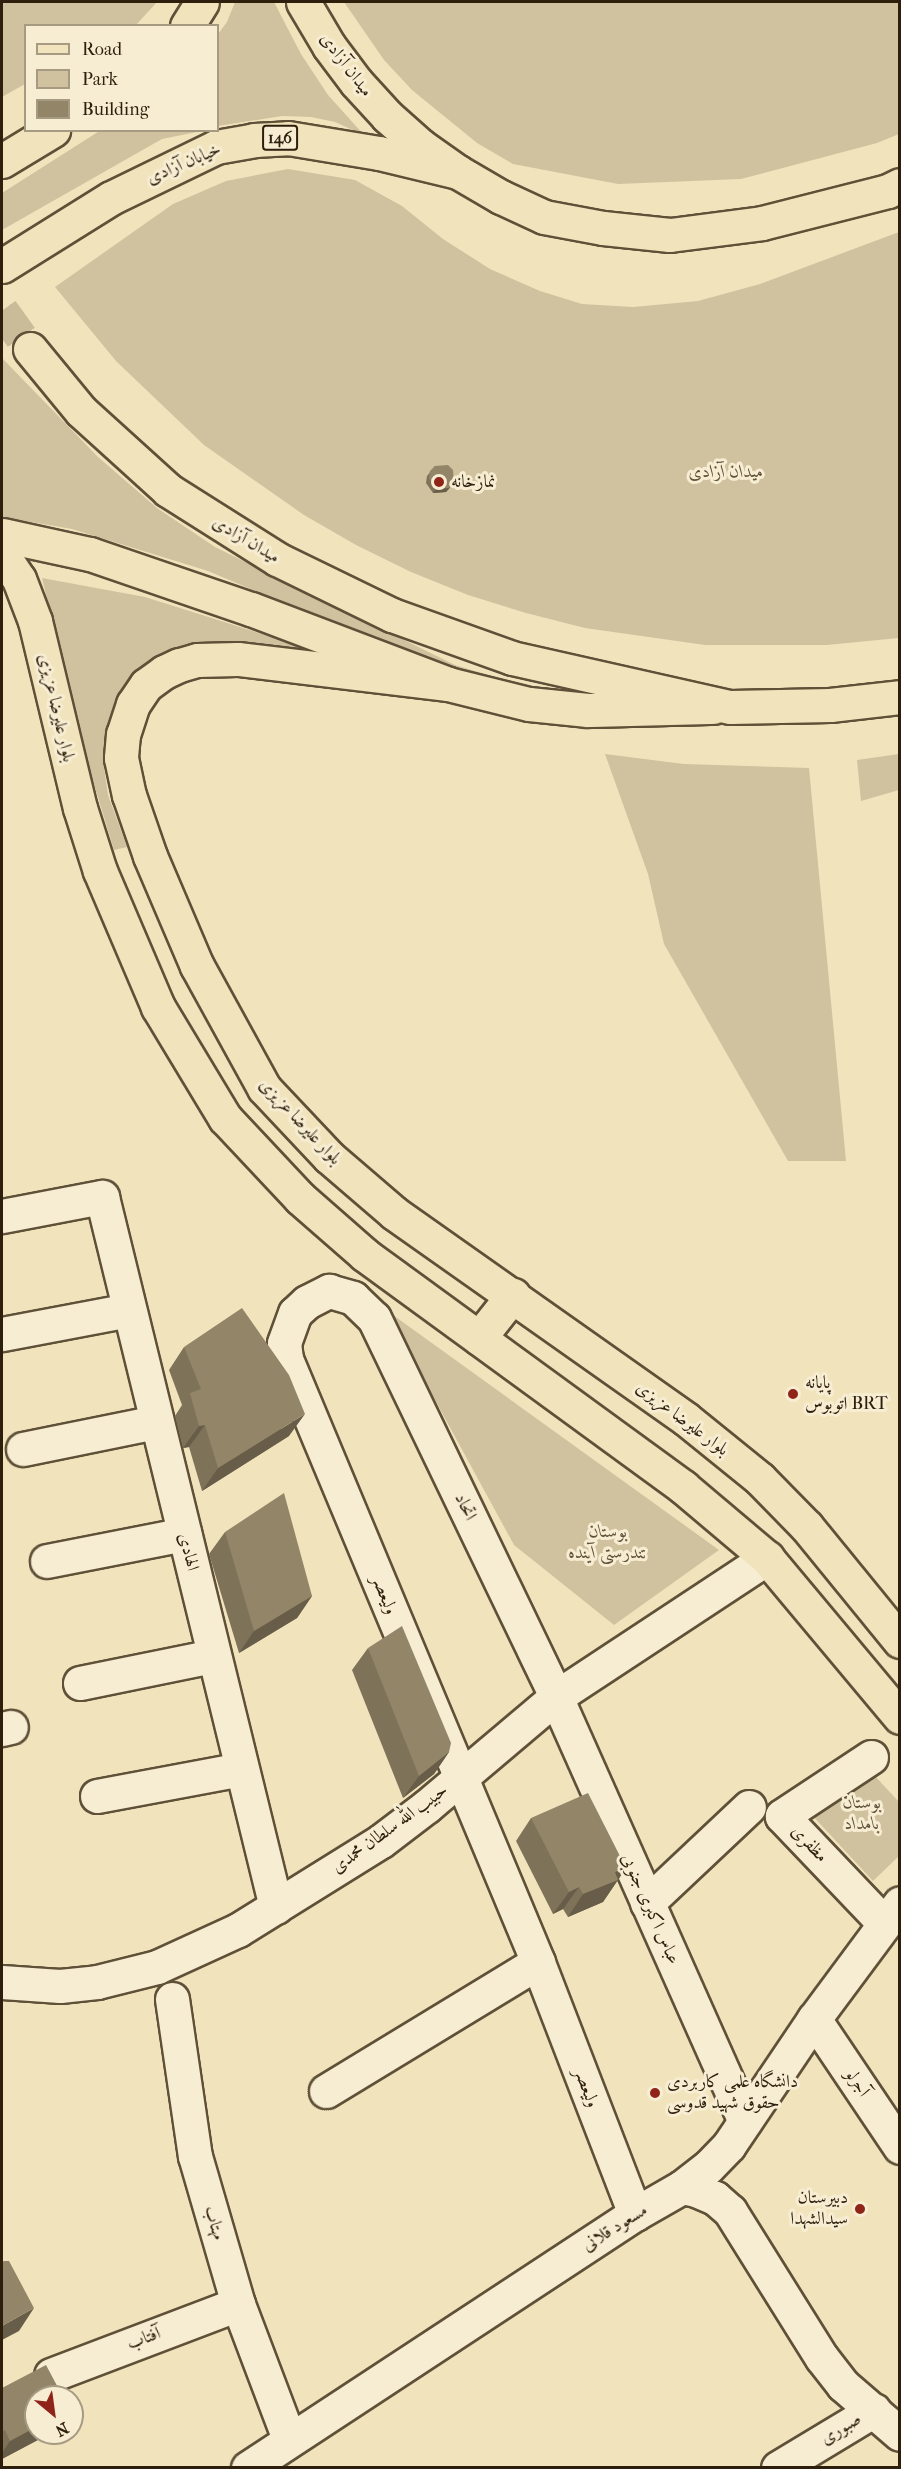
<!DOCTYPE html>
<meta charset="utf-8">
<style>
body{margin:0}
#map{position:relative;width:901px;height:2469px;overflow:hidden;background:#f1e4bc;font-family:"IM FELL French Canon",Amiri,serif}
div>[style]{position:absolute}
[style*='--x']{left:calc(var(--x)*1px);top:calc(var(--y)*1px);width:calc(var(--w)*1px);rotate:calc(var(--a)*1deg)}
.green>*{inset:0;background:#d0c29e}
.highway-tunnel>*{height:33px;margin-top:-16.5px;transform-origin:0;background:repeating-linear-gradient(90deg,#cabc99 0 33px,transparent 0 49px)}
.roads{filter:drop-shadow(2px 0 #5f5038) drop-shadow(-2px 0 #5f5038) drop-shadow(0 2px #5f5038) drop-shadow(0 -2px #5f5038)}
.minor>*{height:33px;margin:-16.5px;padding:0 16.5px;transform-origin:16.5px;border-radius:16.5px;background:#f6edd3}
.major>*{height:33px;margin:-16.5px;padding:0 16.5px;transform-origin:16.5px;border-radius:16.5px;background:#f1e4bc}
.highway>*{height:33px;margin:-16.5px;padding:0 16.5px;transform-origin:16.5px;border-radius:16.5px;background:#f1e4bc}
.wall>*{inset:0;background:#7e7259}
.shaded-wall>*{inset:0;background:#675d49}
.building>*{inset:0;background:#938568}
.dots>*{width:16px;height:16px;translate:-50% -50%;box-sizing:border-box;border:3px solid #f6edd3;border-radius:50%}
span{translate:-50% -50%;white-space:nowrap;text-align:center;line-height:1.15;-webkit-text-stroke:6px #f6edd3;paint-order:stroke}
.shield-label span{padding:2px 4px;background:#f6edd3;border:2px solid;border-radius:4px;-webkit-text-stroke-width:0}
.shield-label{font-size:16px;color:#2e1e0c;font-weight:700}
.street-label{font-size:18px;color:#2e1e0c}
.park-label{font-size:18px;color:#5f4f38;font-style:italic}
.poi-label{font-size:18px;color:#2e1e0c}
.left{translate:0 -50%;text-align:left}
.right{translate:-100% -50%;text-align:right}
.frame{position:absolute;inset:0;border:3px solid #2e1e0c;pointer-events:none}
.legend{position:absolute;left:24px;top:24px;width:195px;height:108px;box-sizing:border-box;background:#f6edd3;border:2px solid #a69a83;margin:0;padding:8px 10px;list-style:none;font-size:18px;color:#2e1e0c}
.legend li{display:flex;align-items:center;gap:12px;height:30px}
.legend b{width:30px;border:2px solid #a69a83}
.north{position:absolute;left:24px;top:2385px;width:60px;height:60px;box-sizing:border-box;background:#f6edd3;border:2px solid #a69a83;border-radius:50%;rotate:151deg;font-size:16px;font-weight:700;line-height:24px;text-align:center;color:#2e1e0c}
.north::after{content:'';display:block;margin:auto;width:21px;height:27px;background:#8f2418;clip-path:polygon(50% 0,100% 100%,50% 72%,0 100%)}
</style>
<div id="map">
<div class="green">
<i style="clip-path:polygon(2px 2px,157px 2px,136px 25px,26px 26px,25px 84px,2px 97px)"></i>
<i style="clip-path:polygon(235px 2px,274px 2px,301px 54px,328px 95px,364px 135px,335px 122px,311px 117px,282px 116px,218px 126px,218px 34px,227px 22px)"></i>
<i style="clip-path:polygon(344px 2px,899px 2px,899px 134px,877px 143px,741px 179px,618px 184px,513px 164px,477px 143px,412px 90px,384px 60px)"></i>
<i style="clip-path:polygon(101px 130px,202px 131px,162px 139px,2px 230px,2px 193px)"></i>
<i style="clip-path:polygon(288px 169px,355px 180px,402px 206px,443px 239px,490px 269px,540px 291px,582px 304px,633px 307px,698px 301px,760px 284px,899px 232px,899px 638px,827px 645px,705px 645px,585px 628px,526px 613px,468px 595px,411px 572px,356px 545px,304px 515px,204px 445px,116px 361px,55px 287px,173px 204px,226px 181px)"></i>
<i style="clip-path:polygon(2px 358px,98px 457px,157px 508px,215px 547px,455px 665px,542px 691px,437px 668px,208px 571px,72px 529px,2px 517px)"></i>
<i style="clip-path:polygon(42px 578px,145px 597px,370px 668px,305px 654px,124px 691px,113px 710px,103px 761px,108px 795px,127px 847px,114px 850px,79px 735px)"></i>
<i style="clip-path:polygon(605px 754px,684px 764px,809px 768px,846px 1161px,788px 1161px,664px 944px,648px 874px)"></i>
<i style="clip-path:polygon(899px 754px,899px 790px,861px 801px,857px 760px)"></i>
<i style="clip-path:polygon(386px 1310px,719px 1550px,614px 1625px,514px 1545px)"></i>
<i style="clip-path:polygon(863px 1763px,899px 1802px,899px 1856px,873px 1881px,810px 1813px)"></i>
</div>
<div class="highway-tunnel">
<i style="--x:2;--y:310;--w:48;--a:54.3"></i>
</div>
<div class="roads">
<div class="minor">
<i style="--x:2;--y:1216;--w:102;--a:-10.8"></i>
<i style="--x:102;--y:1197;--w:731;--a:76.23"></i>
<i style="--x:2;--y:1334;--w:129;--a:-10.7"></i>
<i style="--x:23;--y:1449;--w:136;--a:-11.5"></i>
<i style="--x:47;--y:1561;--w:140;--a:-11.1"></i>
<i style="--x:80;--y:1683;--w:136;--a:-11.5"></i>
<i style="--x:2;--y:1729;--w:9;--a:-13"></i>
<i style="--x:871;--y:1757;--w:107;--a:146.5"></i>
<i style="--x:782;--y:1816;--w:148;--a:46.4"></i>
<i style="--x:97;--y:1796;--w:147;--a:-10.6"></i>
<i style="--x:647;--y:1903;--w:140;--a:-43.3"></i>
<i style="--x:2;--y:1982;--w:58;--a:3.9"></i>
<i style="--x:60;--y:1986;--w:37;--a:-6"></i>
<i style="--x:97;--y:1982;--w:62;--a:-14"></i>
<i style="--x:157;--y:1967;--w:89;--a:-24.6"></i>
<i style="--x:238;--y:1930;--w:168;--a:-31.9"></i>
<i style="--x:381;--y:1841;--w:58;--a:-37.3"></i>
<i style="--x:427;--y:1806;--w:169;--a:-40.2"></i>
<i style="--x:556;--y:1697;--w:253;--a:-33.4"></i>
<i style="--x:172;--y:1999;--w:159;--a:81.7"></i>
<i style="--x:195;--y:2156;--w:154;--a:73.8"></i>
<i style="--x:238;--y:2304;--w:144;--a:69.3"></i>
<i style="--x:814;--y:2019;--w:154;--a:56.1"></i>
<i style="--x:326;--y:2091;--w:248;--a:-31.3"></i>
<i style="--x:682;--y:2187;--w:14;--a:12"></i>
<i style="--x:696;--y:2190;--w:21;--a:23"></i>
<i style="--x:715;--y:2198;--w:20;--a:41"></i>
<i style="--x:730;--y:2211;--w:173;--a:58"></i>
<i style="--x:822;--y:2358;--w:34;--a:52"></i>
<i style="--x:843;--y:2385;--w:75;--a:40.7"></i>
<i style="--x:635;--y:2214;--w:270;--a:-111.1"></i>
<i style="--x:538;--y:1962;--w:654;--a:-112.68"></i>
<i style="--x:286;--y:1359;--w:16;--a:-97"></i>
<i style="--x:284;--y:1343;--w:32;--a:-70"></i>
<i style="--x:295;--y:1313;--w:16;--a:-43"></i>
<i style="--x:307;--y:1302;--w:25;--a:-27"></i>
<i style="--x:329;--y:1291;--w:25;--a:16"></i>
<i style="--x:353;--y:1298;--w:29;--a:44"></i>
<i style="--x:374;--y:1318;--w:420;--a:64.3"></i>
<i style="--x:556;--y:1697;--w:464;--a:66"></i>
<i style="--x:51;--y:2375;--w:200;--a:-20.8"></i>
<i style="--x:248;--y:2468;--w:463;--a:-33.3"></i>
<i style="--x:635;--y:2214;--w:54;--a:-29.9"></i>
<i style="--x:682;--y:2187;--w:33;--a:-38"></i>
<i style="--x:708;--y:2167;--w:30;--a:-46"></i>
<i style="--x:729;--y:2145;--w:152;--a:-56"></i>
<i style="--x:814;--y:2019;--w:144;--a:-53.4"></i>
<i style="--x:778;--y:2468;--w:112;--a:-31.1"></i>
</div>
<div class="major">
<i style="--x:187;--y:26;--w:28;--a:-58"></i>
<i style="--x:2;--y:161;--w:60;--a:-31.3"></i>
<i style="--x:2;--y:266;--w:128;--a:-32"></i>
<i style="--x:111;--y:198;--w:117;--a:-25.9"></i>
<i style="--x:216;--y:147;--w:39;--a:-10"></i>
<i style="--x:254;--y:140;--w:34;--a:-3"></i>
<i style="--x:288;--y:138;--w:92;--a:9.4"></i>
<i style="--x:379;--y:153;--w:81;--a:13.5"></i>
<i style="--x:2;--y:535;--w:90;--a:12.2"></i>
<i style="--x:90;--y:554;--w:170;--a:18.9"></i>
<i style="--x:251;--y:609;--w:211;--a:20.8"></i>
<i style="--x:448;--y:684;--w:83;--a:13.9"></i>
<i style="--x:529;--y:704;--w:59;--a:5.8"></i>
<i style="--x:588;--y:710;--w:125;--a:-1.4"></i>
<i style="--x:2;--y:554;--w:30;--a:56"></i>
<i style="--x:19;--y:579;--w:45;--a:69.1"></i>
<i style="--x:35;--y:621;--w:192;--a:76.5"></i>
<i style="--x:80;--y:808;--w:66;--a:72.4"></i>
<i style="--x:100;--y:871;--w:148;--a:66.9"></i>
<i style="--x:158;--y:1007;--w:130;--a:58.9"></i>
<i style="--x:225;--y:1118;--w:110;--a:46.8"></i>
<i style="--x:300;--y:1198;--w:86;--a:41.2"></i>
<i style="--x:365;--y:1255;--w:394;--a:36.1"></i>
<i style="--x:683;--y:1487;--w:110;--a:40.2"></i>
<i style="--x:767;--y:1558;--w:207;--a:50.1"></i>
<i style="--x:448;--y:684;--w:212;--a:-173.2"></i>
<i style="--x:237;--y:659;--w:40;--a:178.6"></i>
<i style="--x:197;--y:660;--w:19;--a:164"></i>
<i style="--x:179;--y:665;--w:17;--a:155"></i>
<i style="--x:164;--y:672;--w:22;--a:144"></i>
<i style="--x:146;--y:685;--w:23;--a:124"></i>
<i style="--x:133;--y:704;--w:32;--a:108"></i>
<i style="--x:123;--y:734;--w:24;--a:95"></i>
<i style="--x:121;--y:758;--w:38;--a:78"></i>
<i style="--x:129;--y:795;--w:65;--a:71"></i>
<i style="--x:150;--y:856;--w:120;--a:66.9"></i>
<i style="--x:197;--y:966;--w:139;--a:61.2"></i>
<i style="--x:264;--y:1088;--w:95;--a:46.7"></i>
<i style="--x:329;--y:1157;--w:86;--a:40.7"></i>
<i style="--x:394;--y:1213;--w:357;--a:35.2"></i>
<i style="--x:686;--y:1419;--w:95;--a:39"></i>
<i style="--x:760;--y:1479;--w:67;--a:45.6"></i>
<i style="--x:807;--y:1527;--w:147;--a:50.8"></i>
<i style="--x:479;--y:1338;--w:55;--a:-51.7"></i>
</div>
<div class="highway">
<i style="--x:303;--y:2;--w:51;--a:59.4"></i>
<i style="--x:329;--y:46;--w:45;--a:53.1"></i>
<i style="--x:356;--y:82;--w:46;--a:47.6"></i>
<i style="--x:387;--y:116;--w:45;--a:41.4"></i>
<i style="--x:421;--y:146;--w:45;--a:35.1"></i>
<i style="--x:458;--y:172;--w:50;--a:30.2"></i>
<i style="--x:501;--y:197;--w:47;--a:24.9"></i>
<i style="--x:544;--y:217;--w:60;--a:10.6"></i>
<i style="--x:603;--y:228;--w:67;--a:6"></i>
<i style="--x:670;--y:235;--w:93;--a:-7.4"></i>
<i style="--x:762;--y:223;--w:130;--a:-14.3"></i>
<i style="--x:888;--y:191;--w:13;--a:-27"></i>
<i style="--x:30;--y:349;--w:80;--a:50.6"></i>
<i style="--x:81;--y:411;--w:118;--a:42.2"></i>
<i style="--x:168;--y:490;--w:129;--a:32.3"></i>
<i style="--x:277;--y:559;--w:128;--a:26"></i>
<i style="--x:392;--y:615;--w:127;--a:19.7"></i>
<i style="--x:512;--y:658;--w:223;--a:12.7"></i>
<i style="--x:730;--y:707;--w:100;--a:-1.1"></i>
<i style="--x:830;--y:705;--w:70;--a:-6.5"></i>
</div>
</div>
<div class="wall">
<i style="clip-path:polygon(435px 466px,454px 483px,446px 492px,433px 493px,426px 483px,427px 476px)"></i>
<i style="clip-path:polygon(184px 1347px,289px 1436px,202px 1491px,189px 1447px,183px 1448px,175px 1416px,182px 1405px,169px 1370px)"></i>
<i style="clip-path:polygon(225px 1532px,312px 1596px,297px 1618px,239px 1653px,209px 1554px)"></i>
<i style="clip-path:polygon(368px 1648px,449px 1752px,434px 1774px,403px 1798px,352px 1670px)"></i>
<i style="clip-path:polygon(531px 1818px,626px 1868px,603px 1902px,568px 1917px,563px 1909px,553px 1914px,516px 1841px)"></i>
<i style="clip-path:polygon(2px 2388px,36px 2433px,51px 2433px,2px 2459px)"></i>
</div>
<div class="shaded-wall">
<i style="clip-path:polygon(454px 483px,446px 492px,433px 493px,436px 489px)"></i>
<i style="clip-path:polygon(305px 1414px,289px 1436px,202px 1491px,218px 1468px)"></i>
<i style="clip-path:polygon(205px 1425px,189px 1447px,183px 1448px,199px 1426px)"></i>
<i style="clip-path:polygon(312px 1596px,297px 1618px,239px 1653px,254px 1631px)"></i>
<i style="clip-path:polygon(449px 1752px,434px 1774px,403px 1798px,419px 1776px)"></i>
<i style="clip-path:polygon(626px 1868px,603px 1902px,568px 1917px,583px 1894px,615px 1872px)"></i>
<i style="clip-path:polygon(579px 1887px,563px 1909px,553px 1914px,569px 1892px)"></i>
<i style="clip-path:polygon(34px 2308px,19px 2331px,2px 2340px,2px 2326px)"></i>
<i style="clip-path:polygon(36px 2427px,36px 2433px,51px 2433px,2px 2459px,2px 2453px,10px 2441px)"></i>
</div>
<div class="building">
<i style="clip-path:polygon(448px 465px,453px 470px,454px 483px,449px 488px,436px 489px,429px 478px,430px 471px,435px 466px)"></i>
<i style="clip-path:polygon(242px 1308px,289px 1375px,305px 1414px,218px 1468px,205px 1425px,199px 1426px,190px 1393px,201px 1389px,184px 1347px)"></i>
<i style="clip-path:polygon(284px 1493px,312px 1596px,254px 1631px,225px 1532px)"></i>
<i style="clip-path:polygon(402px 1626px,451px 1743px,449px 1752px,419px 1776px,368px 1648px)"></i>
<i style="clip-path:polygon(588px 1793px,626px 1868px,615px 1872px,618px 1880px,583px 1894px,579px 1887px,569px 1892px,531px 1818px)"></i>
<i style="clip-path:polygon(4px 2261px,9px 2261px,34px 2308px,2px 2326px,2px 2262px)"></i>
<i style="clip-path:polygon(46px 2365px,63px 2397px,36px 2397px,36px 2427px,10px 2441px,5px 2430px,2px 2432px,2px 2388px)"></i>
</div>
<div class="dots">
<i style="left:439px;top:482px;background:#8f2418"></i>
<i style="left:793px;top:1394px;background:#8f2418"></i>
<i style="left:655px;top:2093px;background:#8f2418"></i>
<i style="left:860px;top:2209px;background:#8f2418"></i>
</div>
<div class="shield-label">
<span style="left:280px;top:138px">146</span>
</div>
<div class="street-label">
<span style="left:346px;top:65px;rotate:53deg">میدان آزادی</span>
<span style="left:184px;top:164px;rotate:-23deg">خیابان آزادی</span>
<span style="left:246px;top:540px;rotate:31deg">میدان آزادی</span>
<span style="left:56px;top:708px;rotate:77deg">بلوار علیرضا عزیزی</span>
<span style="left:300px;top:1122px;rotate:47deg">بلوار علیرضا عزیزی</span>
<span style="left:682px;top:1419px;rotate:37deg">بلوار علیرضا عزیزی</span>
<span style="left:465px;top:1507px;rotate:64deg">اتحاد</span>
<span style="left:188px;top:1552px;rotate:76deg">الهادی</span>
<span style="left:384px;top:1595px;rotate:68deg">ولیعصر</span>
<span style="left:390px;top:1829px;rotate:-36deg">حبیب الله سلطان محمدی</span>
<span style="left:809px;top:1844px;rotate:46deg">مظفری</span>
<span style="left:650px;top:1909px;rotate:66deg">عباس اکبری جنوبی</span>
<span style="left:857px;top:2083px;rotate:56deg">آجرلو</span>
<span style="left:586px;top:2088px;rotate:69deg">ولیعصر</span>
<span style="left:214px;top:2223px;rotate:74deg">مهتاب</span>
<span style="left:615px;top:2228px;rotate:-32deg">مسعود قلانی</span>
<span style="left:144px;top:2339px;rotate:-21deg">آفتاب</span>
<span style="left:841px;top:2429px;rotate:-31deg">صبوری</span>
</div>
<div class="park-label">
<span style="left:726px;top:472px">میدان آزادی</span>
<span style="left:608px;top:1543px">بوستان<br>تندرستی آینده</span>
<span style="left:862px;top:1814px">بوستان<br>بامداد</span>
</div>
<div class="poi-label">
<span class="left" style="left:451px;top:482px">نمازخانه</span>
<span class="left" style="left:805px;top:1394px">پایانه<br>اتوبوس BRT</span>
<span class="left" style="left:667px;top:2093px">دانشگاه علمی کاربردی<br>حقوق شهید قدوسی</span>
<span class="right" style="left:848px;top:2209px">دبيرستان<br>سیدالشهدا</span>
</div>
<div class="frame"></div>
<ul class="legend">
<li><b style="height:8px;background:#f1e4bc"></b>Road</li>
<li><b style="height:16px;background:#d0c29e"></b>Park</li>
<li><b style="height:16px;background:#938568"></b>Building</li>
</ul>
<div class="north">N</div>
</div>
